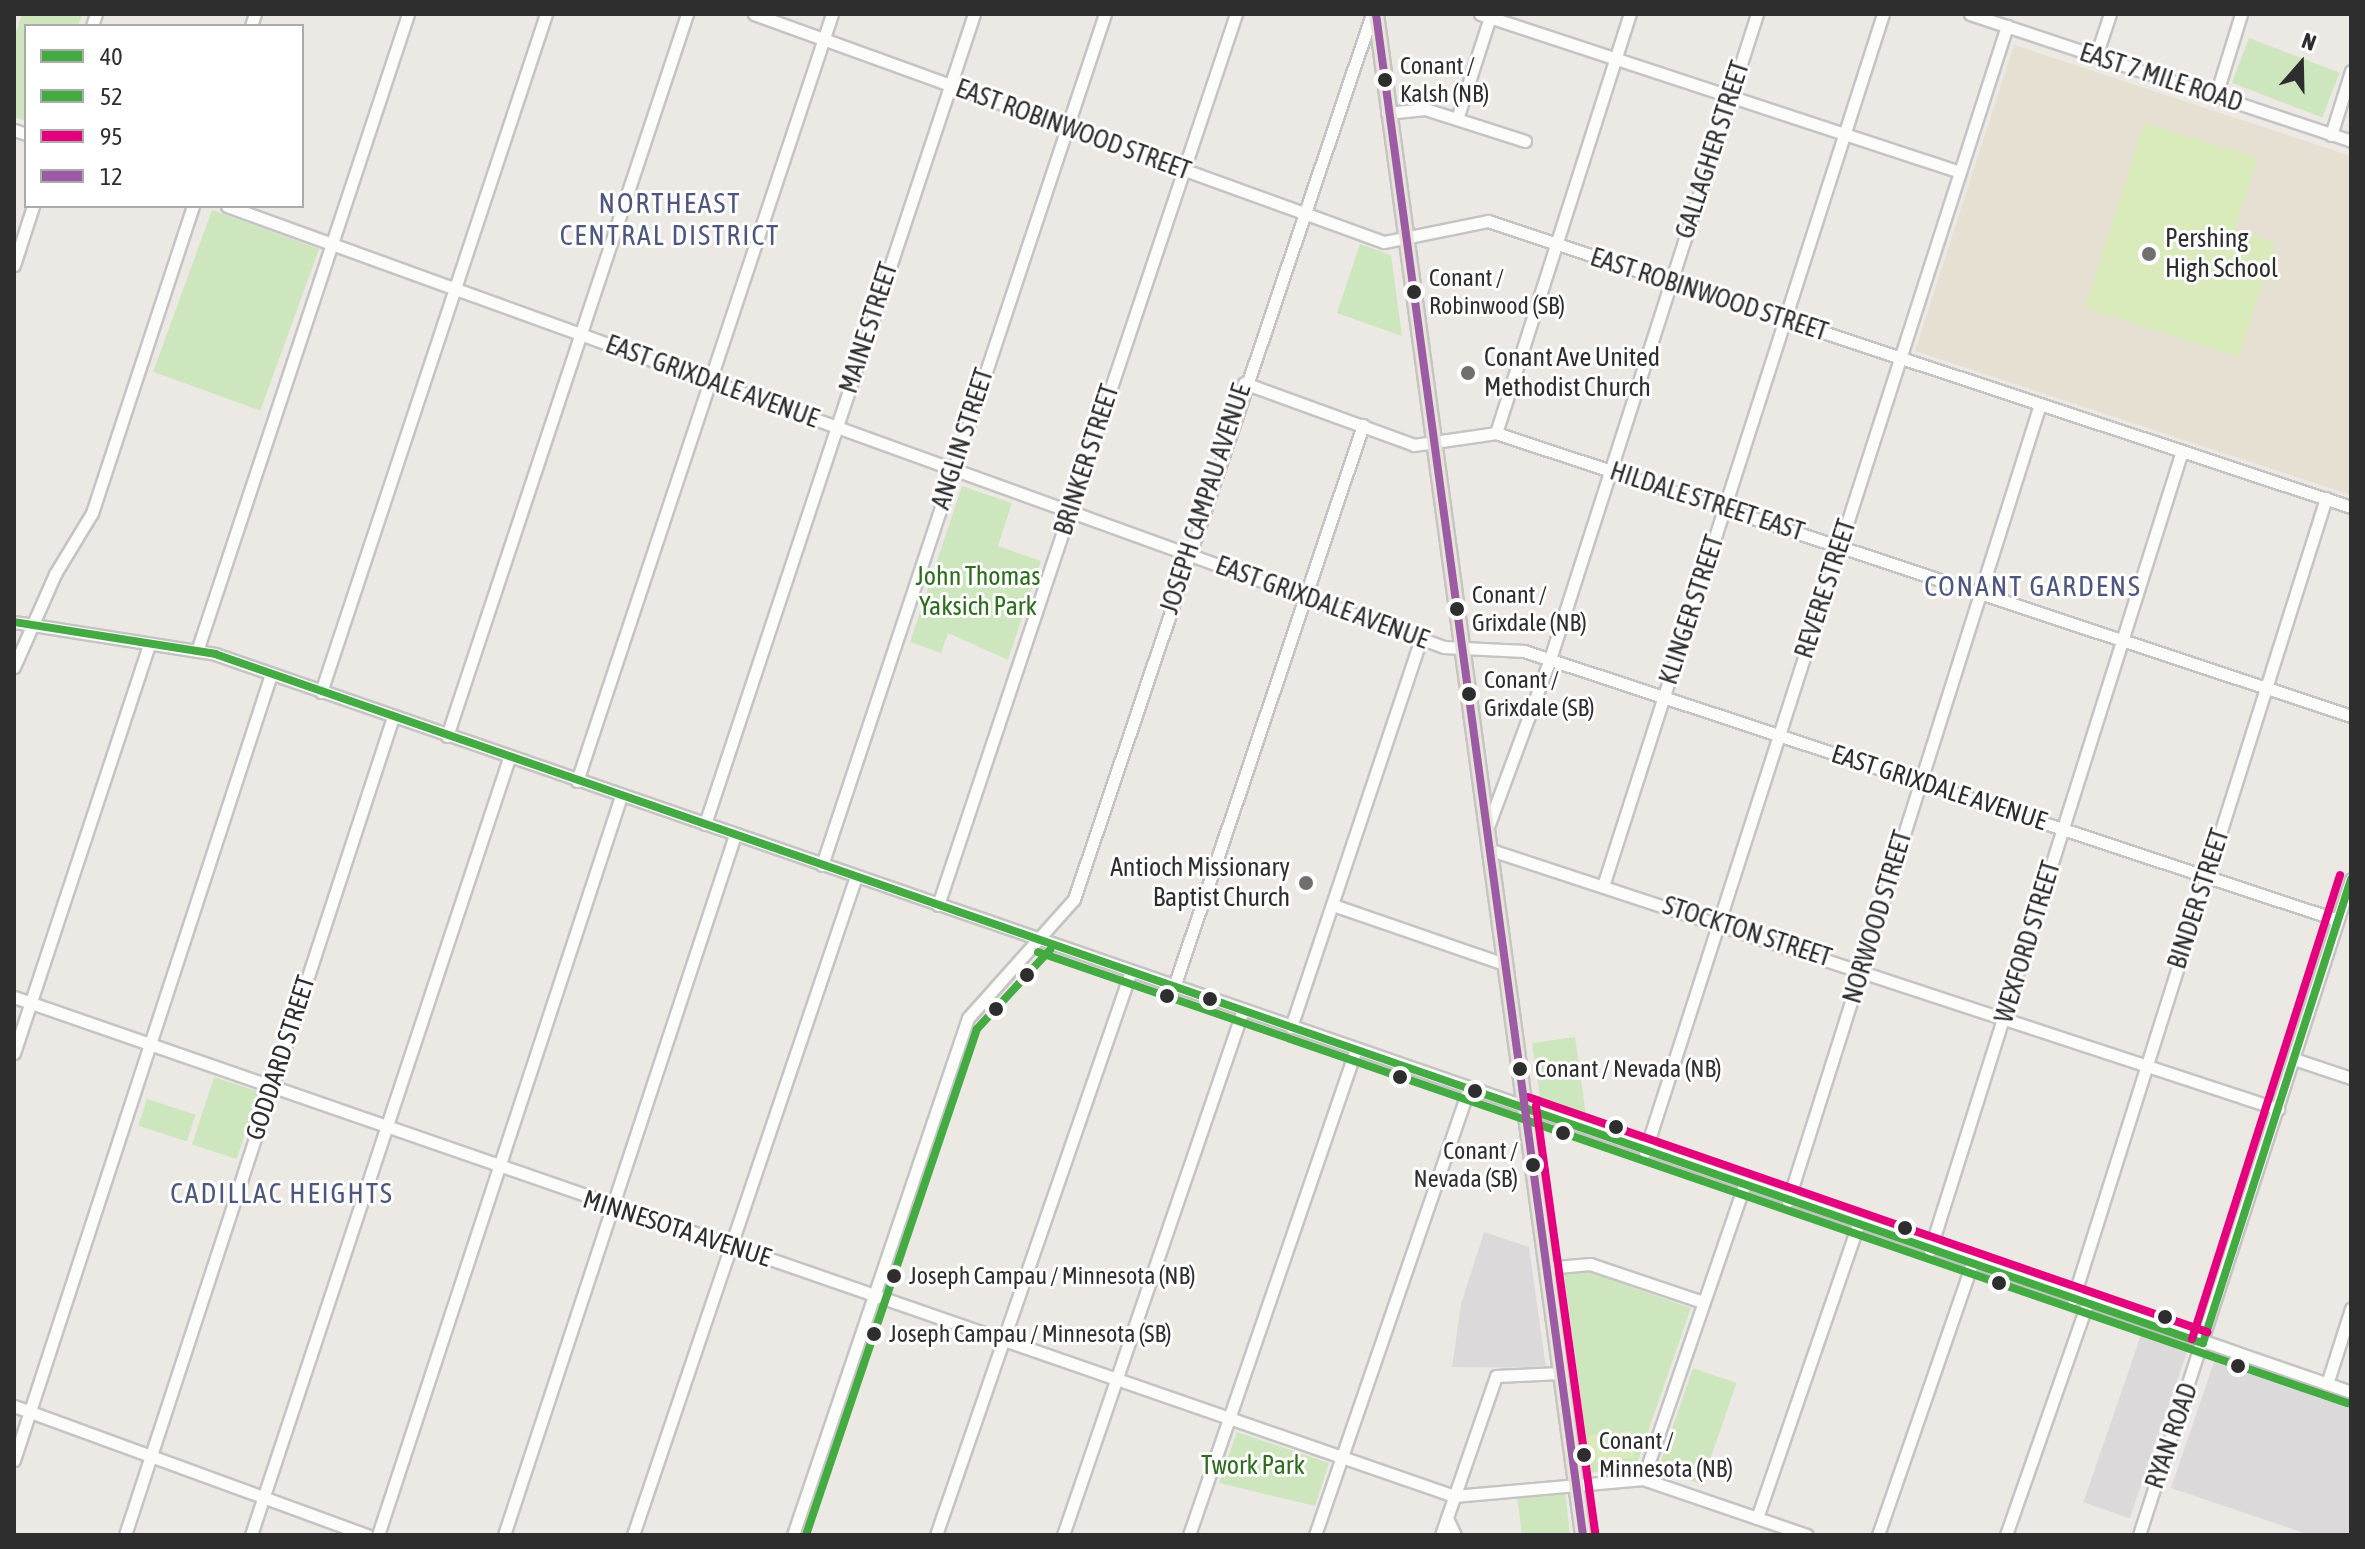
<!DOCTYPE html>
<style>
body{margin:0}
#map{position:relative;width:2365px;height:1549px;overflow:hidden;background:#ece8e4;font-family:"Asap Condensed",sans-serif}
div>[style]{position:absolute}
[style*='--x']{left:calc(var(--x)*1px);top:calc(var(--y)*1px);width:calc(var(--w)*1px);rotate:calc(var(--a)*1deg)}
.industrial>*{inset:0;background:#dcd9db;transform-origin:0 0}
.education>*{inset:0;background:#e6e0d3}
.green>*{inset:0;background:#cee6be;transform-origin:0 0}
.pitch>*{inset:0;background:#d9eabb;transform-origin:0 0}
.roads{filter:drop-shadow(2px 0 #c5c4c5) drop-shadow(-2px 0 #c5c4c5) drop-shadow(0 2px #c5c4c5) drop-shadow(0 -2px #c5c4c5)}
.minor>*{height:11px;margin:-5.5px;padding:0 5.5px;transform-origin:5.5px;border-radius:5.5px;background:#fcfcfb}
.major>*{height:14px;margin:-7px;padding:0 7px;transform-origin:7px;border-radius:7px;background:#e8e4d6}
.bus-1>*{height:8px;margin:-4px;padding:0 4px;transform-origin:4px;border-radius:4px;background:#44aa42}
.bus-2>*{height:8px;margin:-4px;padding:0 4px;transform-origin:4px;border-radius:4px;background:#44aa42}
.bus-3>*{height:8px;margin:-4px;padding:0 4px;transform-origin:4px;border-radius:4px;background:#e5007d}
.bus-4>*{height:8px;margin:-4px;padding:0 4px;transform-origin:4px;border-radius:4px;background:#9b5ba5}
.dots>*{width:22px;height:22px;translate:-50% -50%;box-sizing:border-box;border:4px solid #fff;border-radius:50%}
span{translate:-50% -50%;white-space:nowrap;text-align:center;line-height:1.15;-webkit-text-stroke:6px #fff;paint-order:stroke}
.bus-label{font-size:24px;color:#2e2e2e}
.left{translate:0 -50%;text-align:left}
.right{translate:-100% -50%;text-align:right}
.street-label{font-size:26px;color:#2e2e2e}
.poi-label{font-size:26px;color:#2e2e2e}
.park-label{font-size:26px;color:#2c6e1b}
.neighbourhood-label{font-size:28px;color:#4d5680;letter-spacing:2px}
.frame{position:absolute;inset:0;border:16px solid #2e2e2e;pointer-events:none}
.legend{position:absolute;left:24px;top:24px;width:280px;height:184px;box-sizing:border-box;background:#fff;border:2px solid #ababab;margin:0;padding:10px 14px;list-style:none;font-size:24px;color:#2e2e2e}
.legend li{display:flex;align-items:center;gap:16px;height:40px}
.legend b{width:40px;border:2px solid #ababab}
.north{position:absolute;left:2261px;top:24px;width:80px;height:80px;-webkit-text-stroke:6px #fff;paint-order:stroke;rotate:20deg;font-size:22px;font-weight:700;line-height:32px;text-align:center;color:#2e2e2e}
.north::after{content:'';display:block;margin:auto;width:28px;height:36px;background:#2e2e2e;clip-path:polygon(50% 0,100% 100%,50% 72%,0 100%)}
</style>
<div id="map">
<div class="industrial">
<i style="clip-path:polygon(1484px 1232px,1529px 1247px,1546px 1368px,1452px 1367px,1461px 1304px)"></i>
<i style="left:2141px;top:1335px;width:49px;height:177px;rotate:19deg"></i>
<i style="clip-path:polygon(2214px 1362px,2351px 1407px,2351px 1535px,2310px 1535px,2171px 1488px)"></i>
</div>
<div class="education">
<i style="clip-path:polygon(2014px 45px,2351px 156px,2351px 495px,1915px 351px)"></i>
</div>
<div class="green">
<i style="clip-path:polygon(22px 14px,82px 14px,78px 26px,26px 26px,26px 121px,14px 117px,14px 39px)"></i>
<i style="left:2249px;top:38px;width:97px;height:48px;rotate:21deg"></i>
<i style="left:212px;top:210px;width:114px;height:172px;rotate:20deg"></i>
<i style="clip-path:polygon(1360px 244px,1391px 255px,1402px 336px,1337px 313px)"></i>
<i style="clip-path:polygon(962px 486px,1012px 503px,998px 546px,1041px 561px,1008px 660px,948px 633px,941px 653px,910px 642px)"></i>
<i style="clip-path:polygon(1575px 1037px,1586px 1115px,1540px 1097px,1532px 1043px)"></i>
<i style="left:214px;top:1077px;width:47px;height:71px;rotate:18deg"></i>
<i style="left:147px;top:1099px;width:51px;height:28px;rotate:18deg"></i>
<i style="clip-path:polygon(1588px 1272px,1691px 1308px,1636px 1466px,1591px 1473px,1564px 1274px)"></i>
<i style="left:1693px;top:1368px;width:46px;height:107px;rotate:19deg"></i>
<i style="clip-path:polygon(1237px 1432px,1329px 1463px,1315px 1506px,1219px 1483px)"></i>
<i style="clip-path:polygon(1565px 1490px,1570px 1535px,1522px 1535px,1517px 1496px)"></i>
</div>
<div class="pitch">
<i style="clip-path:polygon(2144px 123px,2258px 158px,2235px 229px,2275px 243px,2239px 357px,2085px 308px)"></i>
<i style="left:1632px;top:1431px;width:27px;height:44px;rotate:84deg"></i>
</div>
<div class="roads">
<div class="minor">
<i style="--x:754;--y:14;--w:670;--a:19.9"></i>
<i style="--x:1384;--y:242;--w:106;--a:-11.4"></i>
<i style="--x:1488;--y:221;--w:909;--a:18.34"></i>
<i style="--x:1480;--y:14;--w:505;--a:18.22"></i>
<i style="--x:1970;--y:14;--w:402;--a:18.4"></i>
<i style="--x:92;--y:26;--w:13;--a:-72"></i>
<i style="--x:251;--y:26;--w:13;--a:-72"></i>
<i style="--x:2096;--y:56;--w:44;--a:-71.6"></i>
<i style="--x:2216;--y:95;--w:85;--a:-72.8"></i>
<i style="--x:1387;--y:113;--w:38;--a:-6"></i>
<i style="--x:1425;--y:109;--w:105;--a:17.7"></i>
<i style="--x:1457;--y:119;--w:110;--a:-72.1"></i>
<i style="--x:14;--y:130;--w:13;--a:18"></i>
<i style="--x:2331;--y:135;--w:67;--a:-72.6"></i>
<i style="--x:227;--y:206;--w:1294;--a:19.92"></i>
<i style="--x:1444;--y:647;--w:80;--a:2.9"></i>
<i style="--x:1524;--y:651;--w:857;--a:18.29"></i>
<i style="--x:14;--y:265;--w:62;--a:-72.1"></i>
<i style="--x:1244;--y:383;--w:181;--a:20"></i>
<i style="--x:1414;--y:445;--w:83;--a:-8.3"></i>
<i style="--x:1496;--y:433;--w:901;--a:18.31"></i>
<i style="--x:1496;--y:433;--w:440;--a:-72.3"></i>
<i style="--x:14;--y:622;--w:204;--a:9"></i>
<i style="--x:215;--y:654;--w:2260;--a:19.06"></i>
<i style="--x:197;--y:651;--w:671;--a:-71.67"></i>
<i style="--x:14;--y:667;--w:102;--a:-66.2"></i>
<i style="--x:55;--y:574;--w:71;--a:-58.8"></i>
<i style="--x:92;--y:513;--w:323;--a:-71.8"></i>
<i style="--x:321;--y:692;--w:714;--a:-71.64"></i>
<i style="--x:447;--y:736;--w:761;--a:-71.61"></i>
<i style="--x:577;--y:781;--w:808;--a:-71.61"></i>
<i style="--x:705;--y:824;--w:853;--a:-71.63"></i>
<i style="--x:1486;--y:832;--w:184;--a:-69.7"></i>
<i style="--x:1550;--y:659;--w:677;--a:-72.21"></i>
<i style="--x:1488;--y:849;--w:832;--a:18.22"></i>
<i style="--x:822;--y:865;--w:897;--a:-71.61"></i>
<i style="--x:1603;--y:886;--w:916;--a:-72.2"></i>
<i style="--x:938;--y:905;--w:940;--a:-71.51"></i>
<i style="--x:1333;--y:905;--w:181;--a:19"></i>
<i style="--x:1174;--y:987;--w:593;--a:-71.41"></i>
<i style="--x:14;--y:997;--w:1524;--a:19.11"></i>
<i style="--x:1454;--y:1496;--w:190;--a:-5.1"></i>
<i style="--x:1643;--y:1479;--w:173;--a:18.9"></i>
<i style="--x:1291;--y:1027;--w:410;--a:-71.5"></i>
<i style="--x:14;--y:1053;--w:431;--a:-71.7"></i>
<i style="--x:2294;--y:1059;--w:60;--a:18.4"></i>
<i style="--x:1645;--y:1152;--w:1183;--a:-72.18"></i>
<i style="--x:1788;--y:1201;--w:836;--a:-72.45"></i>
<i style="--x:1930;--y:1250;--w:838;--a:-72.5"></i>
<i style="--x:1546;--y:1268;--w:44;--a:-5.2"></i>
<i style="--x:1590;--y:1264;--w:119;--a:18.6"></i>
<i style="--x:2073;--y:1299;--w:840;--a:-72.47"></i>
<i style="--x:2327;--y:1384;--w:79;--a:-72.3"></i>
<i style="--x:14;--y:1406;--w:376;--a:20.1"></i>
<i style="--x:14;--y:1460;--w:827;--a:-71.89"></i>
<i style="--x:1643;--y:1479;--w:310;--a:-71"></i>
<i style="--x:1447;--y:1518;--w:19;--a:65"></i>
<i style="--x:1757;--y:1518;--w:310;--a:-71"></i>
<i style="--x:125;--y:1535;--w:861;--a:-71.86"></i>
<i style="--x:251;--y:1535;--w:819;--a:-71.63"></i>
<i style="--x:378;--y:1535;--w:778;--a:-71.8"></i>
<i style="--x:504;--y:1535;--w:737;--a:-71.74"></i>
<i style="--x:633;--y:1535;--w:696;--a:-71.3"></i>
<i style="--x:793;--y:1535;--w:546;--a:-71.3"></i>
<i style="--x:968;--y:1018;--w:159;--a:-48.3"></i>
<i style="--x:1074;--y:899;--w:934;--a:-71.39"></i>
<i style="--x:936;--y:1535;--w:597;--a:-70.93"></i>
<i style="--x:1063;--y:1535;--w:555;--a:-71.08"></i>
<i style="--x:1189;--y:1535;--w:514;--a:-71.04"></i>
<i style="--x:1315;--y:1535;--w:473;--a:-71"></i>
<i style="--x:1441;--y:1535;--w:168;--a:-70.9"></i>
<i style="--x:1496;--y:1376;--w:65;--a:-2.6"></i>
<i style="--x:1878;--y:1535;--w:287;--a:-70.9"></i>
<i style="--x:2006;--y:1535;--w:245;--a:-70.7"></i>
<i style="--x:2139;--y:1535;--w:689;--a:-72.09"></i>
</div>
<div class="major">
<i style="--x:1376;--y:14;--w:1535;--a:82.25"></i>
</div>
</div>
<div class="bus-1">
<i style="--x:14;--y:622;--w:204;--a:9"></i>
<i style="--x:215;--y:654;--w:2104;--a:19.12"></i>
<i style="--x:2203;--y:1343;--w:487;--a:-72.3"></i>
</div>
<div class="bus-2">
<i style="--x:1038;--y:952;--w:1385;--a:19.01"></i>
<i style="--x:806;--y:1535;--w:534;--a:-71.33"></i>
<i style="--x:977;--y:1029;--w:108;--a:-47.3"></i>
</div>
<div class="bus-3">
<i style="--x:1528;--y:1097;--w:719;--a:19.09"></i>
<i style="--x:1536;--y:1106;--w:431;--a:82.1"></i>
<i style="--x:2192;--y:1339;--w:487;--a:-72.3"></i>
</div>
<div class="bus-4">
<i style="--x:1376;--y:14;--w:1535;--a:82.25"></i>
</div>
<div class="dots">
<i style="left:1385px;top:80px;background:#2e2e2e"></i>
<i style="left:2149px;top:254px;background:#706f6e"></i>
<i style="left:1414px;top:292px;background:#2e2e2e"></i>
<i style="left:1468px;top:373px;background:#706f6e"></i>
<i style="left:1457px;top:609px;background:#2e2e2e"></i>
<i style="left:1469px;top:694px;background:#2e2e2e"></i>
<i style="left:1306px;top:883px;background:#706f6e"></i>
<i style="left:1027px;top:975px;background:#2e2e2e"></i>
<i style="left:1167px;top:996px;background:#2e2e2e"></i>
<i style="left:1210px;top:999px;background:#2e2e2e"></i>
<i style="left:996px;top:1009px;background:#2e2e2e"></i>
<i style="left:1520px;top:1069px;background:#2e2e2e"></i>
<i style="left:1400px;top:1077px;background:#2e2e2e"></i>
<i style="left:1475px;top:1091px;background:#2e2e2e"></i>
<i style="left:1616px;top:1127px;background:#2e2e2e"></i>
<i style="left:1563px;top:1133px;background:#2e2e2e"></i>
<i style="left:1533px;top:1165px;background:#2e2e2e"></i>
<i style="left:1905px;top:1228px;background:#2e2e2e"></i>
<i style="left:894px;top:1276px;background:#2e2e2e"></i>
<i style="left:1999px;top:1283px;background:#2e2e2e"></i>
<i style="left:2165px;top:1317px;background:#2e2e2e"></i>
<i style="left:874px;top:1334px;background:#2e2e2e"></i>
<i style="left:2238px;top:1366px;background:#2e2e2e"></i>
<i style="left:1584px;top:1455px;background:#2e2e2e"></i>
</div>
<div class="bus-label">
<span class="left" style="left:1400px;top:80px">Conant /<br>Kalsh (NB)</span>
<span class="left" style="left:1429px;top:292px">Conant /<br>Robinwood (SB)</span>
<span class="left" style="left:1472px;top:609px">Conant /<br>Grixdale (NB)</span>
<span class="left" style="left:1484px;top:694px">Conant /<br>Grixdale (SB)</span>
<span class="left" style="left:1535px;top:1069px">Conant / Nevada (NB)</span>
<span class="right" style="left:1518px;top:1165px">Conant /<br>Nevada (SB)</span>
<span class="left" style="left:909px;top:1276px">Joseph Campau / Minnesota (NB)</span>
<span class="left" style="left:889px;top:1334px">Joseph Campau / Minnesota (SB)</span>
<span class="left" style="left:1599px;top:1455px">Conant /<br>Minnesota (NB)</span>
</div>
<div class="street-label">
<span style="left:2161px;top:78px;rotate:18deg">EAST 7 MILE ROAD</span>
<span style="left:1073px;top:130px;rotate:20deg">EAST ROBINWOOD STREET</span>
<span style="left:1713px;top:150px;rotate:-72deg">GALLAGHER STREET</span>
<span style="left:1709px;top:295px;rotate:18deg">EAST ROBINWOOD STREET</span>
<span style="left:869px;top:328px;rotate:-72deg">MAINE STREET</span>
<span style="left:712px;top:382px;rotate:20deg">EAST GRIXDALE AVENUE</span>
<span style="left:963px;top:439px;rotate:-72deg">ANGLIN STREET</span>
<span style="left:1087px;top:460px;rotate:-72deg">BRINKER STREET</span>
<span style="left:1206px;top:499px;rotate:-72deg">JOSEPH CAMPAU AVENUE</span>
<span style="left:1707px;top:502px;rotate:18deg">HILDALE STREET EAST</span>
<span style="left:1826px;top:589px;rotate:-72deg">REVERE STREET</span>
<span style="left:1322px;top:603px;rotate:20deg">EAST GRIXDALE AVENUE</span>
<span style="left:1692px;top:610px;rotate:-72deg">KLINGER STREET</span>
<span style="left:1939px;top:788px;rotate:18deg">EAST GRIXDALE AVENUE</span>
<span style="left:2199px;top:899px;rotate:-72deg">BINDER STREET</span>
<span style="left:1878px;top:917px;rotate:-73deg">NORWOOD STREET</span>
<span style="left:1747px;top:932px;rotate:18deg">STOCKTON STREET</span>
<span style="left:2028px;top:942px;rotate:-73deg">WEXFORD STREET</span>
<span style="left:281px;top:1058px;rotate:-72deg">GODDARD STREET</span>
<span style="left:677px;top:1229px;rotate:18deg">MINNESOTA AVENUE</span>
<span style="left:2172px;top:1436px;rotate:-71deg">RYAN ROAD</span>
</div>
<div class="poi-label">
<span class="left" style="left:2165px;top:254px">Pershing<br>High School</span>
<span class="left" style="left:1484px;top:373px">Conant Ave United<br>Methodist Church</span>
<span class="right" style="left:1290px;top:883px">Antioch Missionary<br>Baptist Church</span>
</div>
<div class="park-label">
<span style="left:978px;top:592px">John Thomas<br>Yaksich Park</span>
<span style="left:1253px;top:1466px">Twork Park</span>
</div>
<div class="neighbourhood-label">
<span style="left:670px;top:219px">NORTHEAST<br>CENTRAL DISTRICT</span>
<span style="left:2033px;top:586px">CONANT GARDENS</span>
<span style="left:282px;top:1193px">CADILLAC HEIGHTS</span>
</div>
<div class="frame"></div>
<ul class="legend">
<li><b style="height:10px;background:#44aa42"></b>40</li>
<li><b style="height:10px;background:#44aa42"></b>52</li>
<li><b style="height:10px;background:#e5007d"></b>95</li>
<li><b style="height:10px;background:#9b5ba5"></b>12</li>
</ul>
<div class="north">N</div>
</div>
